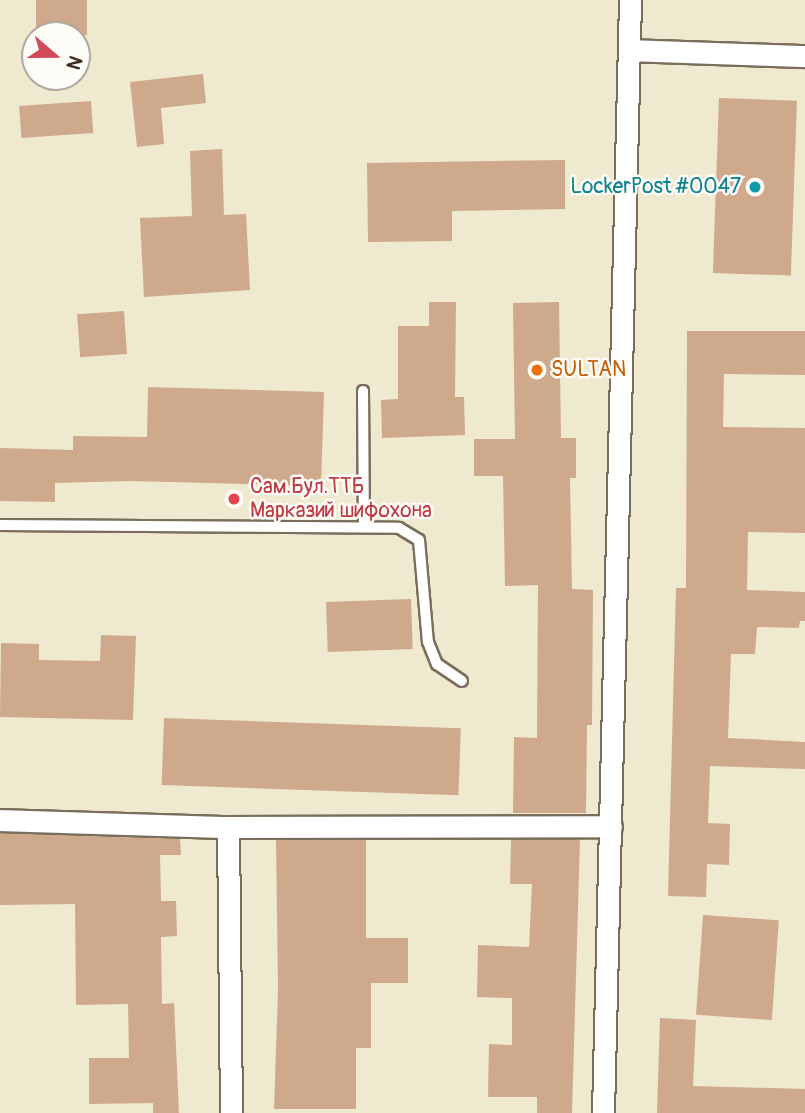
<!DOCTYPE html>
<meta charset="utf-8">
<style>
body{margin:0}
#map{position:relative;width:805px;height:1113px;overflow:hidden;background:#eee9cf;font-family:Pangolin,sans-serif}
div>[style]{position:absolute}
[style*='--x']{left:calc(var(--x)*1px);top:calc(var(--y)*1px);width:calc(var(--w)*1px);rotate:calc(var(--a)*1deg)}
.building>*{inset:0;background:#cfa98c;transform-origin:0 0}
.roads{filter:drop-shadow(2px 0 #7a6d5c) drop-shadow(-2px 0 #7a6d5c) drop-shadow(0 2px #7a6d5c) drop-shadow(0 -2px #7a6d5c)}
.service>*{height:10px;margin:-5px;padding:0 5px;transform-origin:5px;border-radius:5px;background:#fff}
.minor>*{height:21px;margin:-10.5px;padding:0 10.5px;transform-origin:10.5px;border-radius:10.5px;background:#fff}
.dots>*{width:19px;height:19px;translate:-50% -50%;box-sizing:border-box;border:4px solid #fdfcf7;border-radius:50%}
span{translate:-50% -50%;white-space:nowrap;text-align:center;line-height:1.15;-webkit-text-stroke:5px #fdfcf7;paint-order:stroke}
.culture-label{font-size:21px;color:#0d838f}
.right{translate:-100% -50%;text-align:right}
.food-label{font-size:21px;color:#c56008}
.left{translate:0 -50%;text-align:left}
.health-label{font-size:21px;color:#be3a42}
.north{position:absolute;left:21px;top:21px;width:70px;height:70px;box-sizing:border-box;background:#fdfcf7;border:2px solid #afa8a0;border-radius:50%;rotate:110deg;font-size:19px;font-weight:700;line-height:28px;text-align:center;color:#3b2a1e}
.north::after{content:'';display:block;margin:auto;width:24px;height:32px;background:#d1495b;clip-path:polygon(50% 0,100% 100%,50% 72%,0 100%)}
</style>
<div id="map">
<div class="building">
<i style="left:36px;top:0;width:51px;height:35px"></i>
<i style="clip-path:polygon(203px 74px,206px 103px,161px 108px,164px 144px,137px 147px,130px 82px)"></i>
<i style="left:719px;top:98px;width:78px;height:175px;rotate:2deg"></i>
<i style="left:91px;top:101px;width:32px;height:72px;rotate:86deg"></i>
<i style="clip-path:polygon(222px 149px,224px 215px,246px 214px,250px 290px,144px 297px,140px 218px,192px 216px,190px 151px)"></i>
<i style="clip-path:polygon(565px 160px,565px 209px,452px 211px,452px 241px,368px 242px,367px 163px)"></i>
<i style="clip-path:polygon(429px 302px,456px 302px,455px 397px,464px 397px,465px 435px,382px 438px,381px 400px,398px 399px,398px 326px,429px 326px)"></i>
<i style="clip-path:polygon(559px 302px,561px 438px,576px 438px,576px 478px,570px 478px,572px 589px,593px 590px,592px 725px,587px 725px,586px 813px,513px 813px,514px 737px,537px 738px,538px 585px,505px 586px,503px 476px,474px 476px,474px 439px,515px 439px,513px 303px)"></i>
<i style="left:124px;top:311px;width:43px;height:47px;rotate:86deg"></i>
<i style="clip-path:polygon(687px 331px,805px 331px,805px 375px,724px 374px,723px 427px,805px 428px,805px 533px,748px 532px,747px 590px,805px 592px,805px 621px,800px 621px,799px 628px,757px 627px,755px 654px,731px 654px,728px 738px,805px 742px,805px 769px,710px 766px,708px 823px,730px 824px,729px 865px,707px 864px,706px 897px,668px 896px,676px 588px,686px 588px)"></i>
<i style="clip-path:polygon(148px 387px,324px 392px,321px 486px,131px 481px,55px 483px,55px 502px,0 501px,0 448px,73px 450px,73px 436px,147px 437px)"></i>
<i style="left:411px;top:599px;width:50px;height:85px;rotate:88deg"></i>
<i style="clip-path:polygon(101px 635px,136px 636px,133px 720px,0 717px,1px 643px,39px 644px,39px 660px,100px 661px)"></i>
<i style="left:164px;top:718px;width:297px;height:67px;rotate:2deg"></i>
<i style="clip-path:polygon(0 833px,180px 839px,181px 855px,160px 855px,161px 901px,176px 901px,177px 936px,161px 937px,162px 1004px,174px 1003px,179px 1113px,153px 1113px,153px 1103px,89px 1104px,89px 1058px,129px 1058px,128px 1004px,76px 1005px,75px 904px,0 905px)"></i>
<i style="clip-path:polygon(511px 839px,580px 839px,572px 1113px,537px 1113px,537px 1097px,488px 1097px,489px 1044px,512px 1045px,512px 998px,477px 997px,478px 945px,529px 947px,532px 884px,510px 884px)"></i>
<i style="clip-path:polygon(276px 840px,366px 840px,366px 938px,408px 938px,408px 983px,371px 983px,371px 1048px,356px 1048px,356px 1109px,274px 1109px,278px 990px)"></i>
<i style="left:703px;top:915px;width:76px;height:100px;rotate:4deg"></i>
<i style="clip-path:polygon(660px 1018px,696px 1020px,693px 1086px,805px 1089px,805px 1113px,657px 1113px)"></i>
</div>
<div class="roads">
<div class="service">
<i style="--x:363;--y:391;--w:136;--a:89.6"></i>
<i style="--x:0;--y:525;--w:399;--a:0.4"></i>
<i style="--x:399;--y:528;--w:23;--a:31"></i>
<i style="--x:419;--y:540;--w:102;--a:85"></i>
<i style="--x:428;--y:642;--w:24;--a:68"></i>
<i style="--x:437;--y:664;--w:30;--a:34"></i>
</div>
<div class="minor">
<i style="--x:630;--y:50;--w:175;--a:2"></i>
<i style="--x:0;--y:820;--w:228;--a:1.8"></i>
<i style="--x:231;--y:1113;--w:286;--a:-90.6"></i>
<i style="--x:228;--y:827;--w:383;--a:-0.1"></i>
<i style="--x:603;--y:1113;--w:1113;--a:-88.61"></i>
</div>
</div>
<div class="dots">
<i style="left:755px;top:187px;background:#0f9aa8"></i>
<i style="left:537px;top:370px;background:#e8710a"></i>
<i style="left:234px;top:499px;background:#e0444e"></i>
</div>
<div class="culture-label">
<span class="right" style="left:741px;top:187px">LockerPost #0047</span>
</div>
<div class="food-label">
<span class="left" style="left:551px;top:370px">SULTAN</span>
</div>
<div class="health-label">
<span class="left" style="left:250px;top:499px">Сам.Бул.ТТБ<br>Марказий шифохона</span>
</div>
<div class="north">N</div>
</div>
